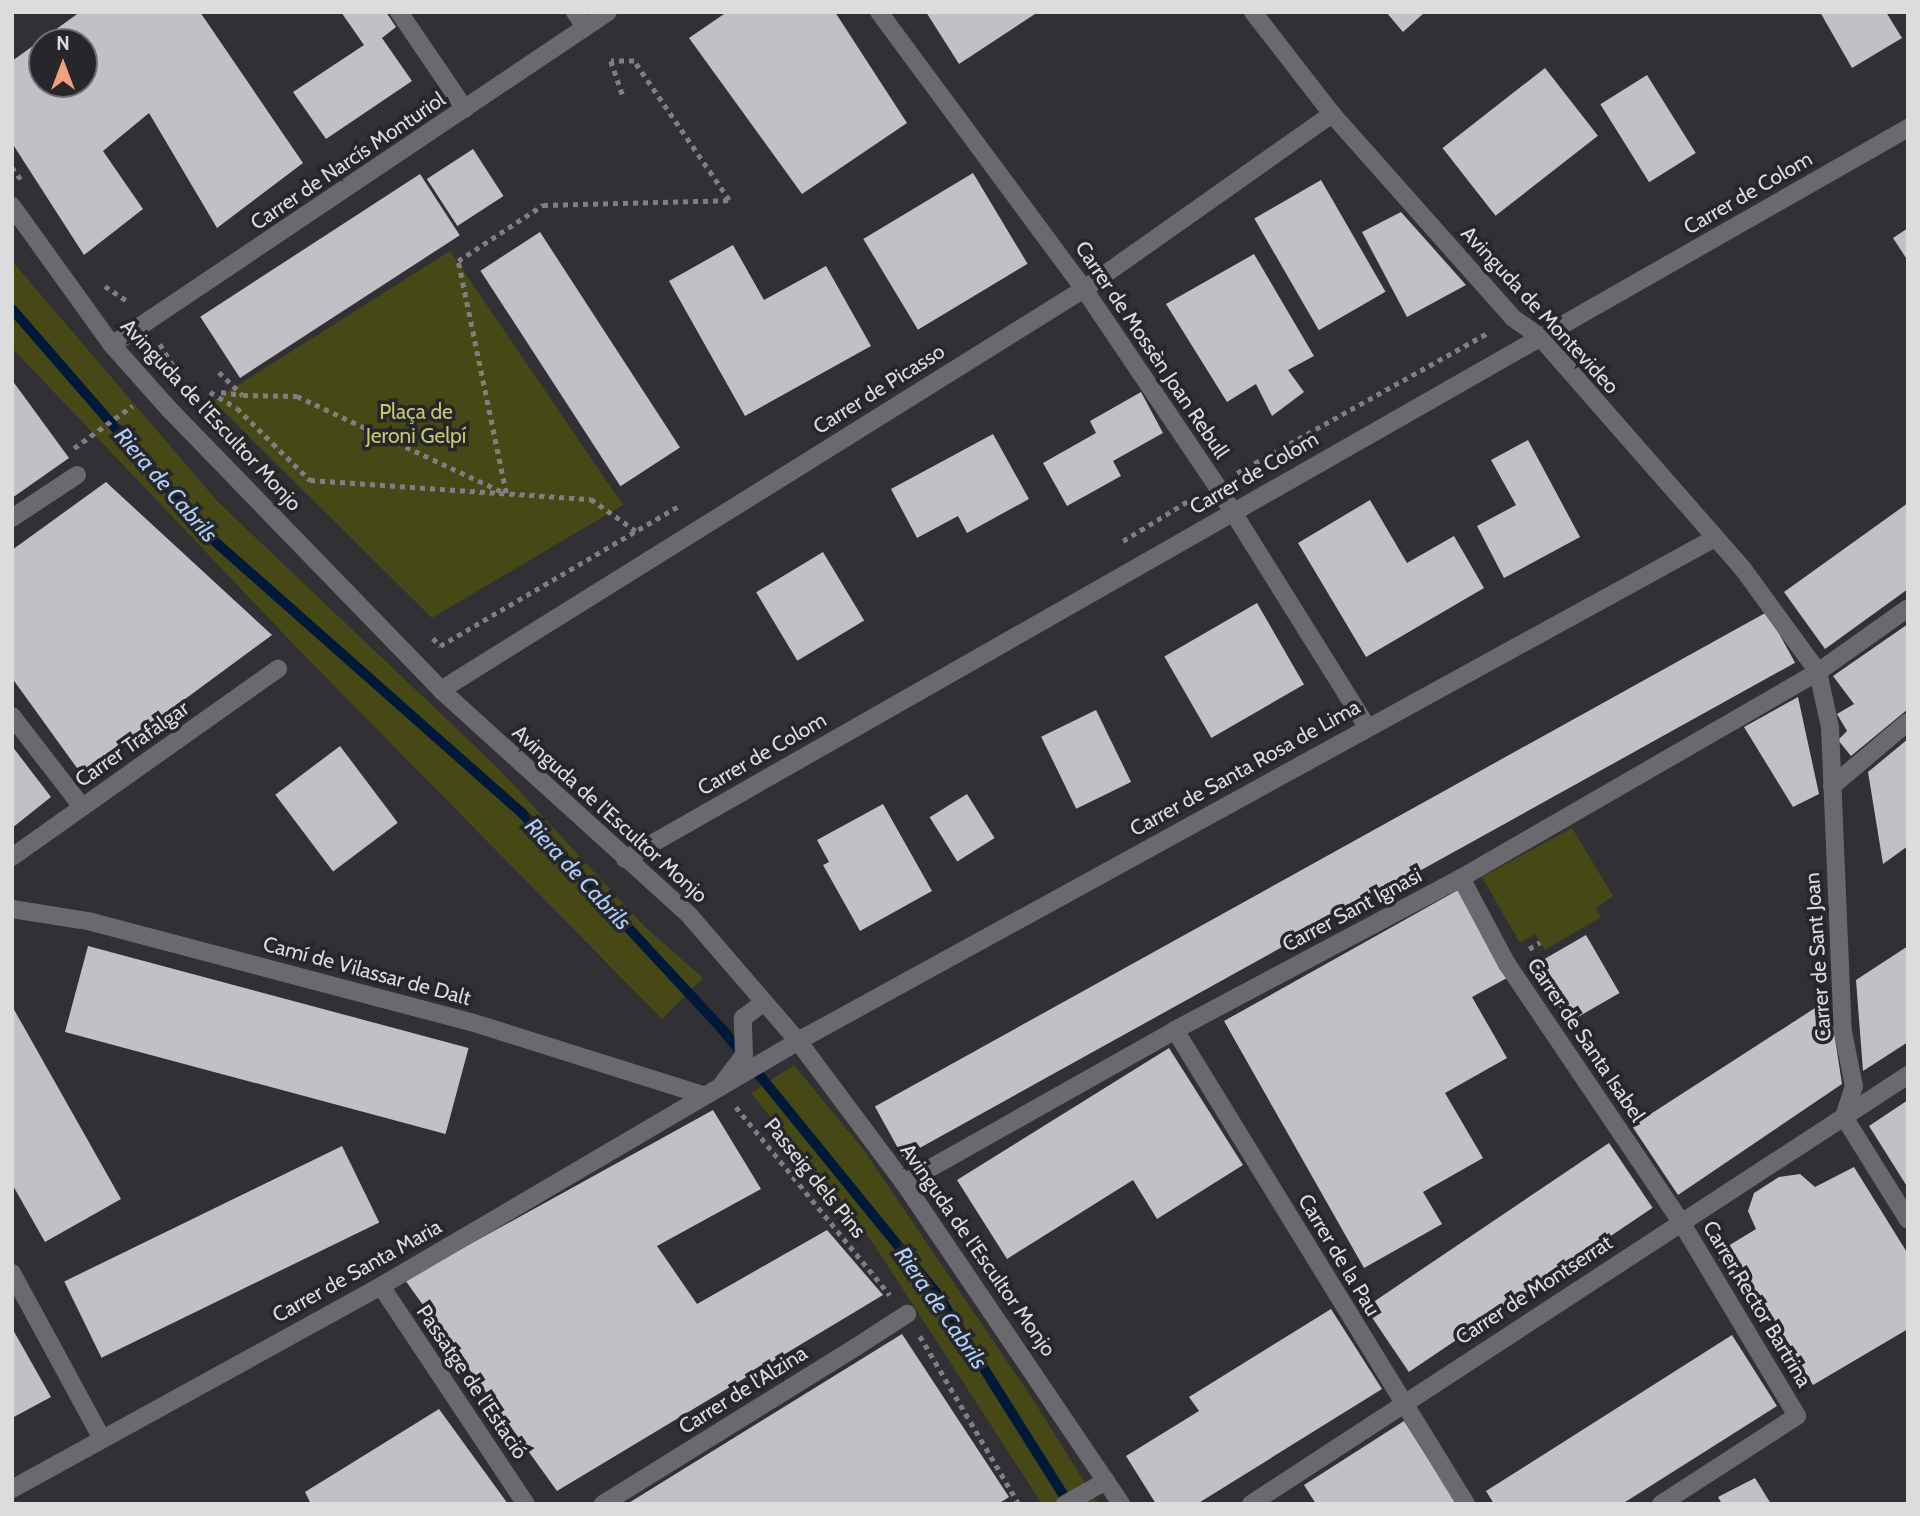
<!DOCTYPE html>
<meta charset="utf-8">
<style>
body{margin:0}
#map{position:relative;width:1920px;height:1516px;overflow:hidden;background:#313034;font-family:Cabin,sans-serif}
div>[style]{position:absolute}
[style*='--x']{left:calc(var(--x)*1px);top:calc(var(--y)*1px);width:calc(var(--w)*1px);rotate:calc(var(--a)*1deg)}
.green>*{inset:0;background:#464916}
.stream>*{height:10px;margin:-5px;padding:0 5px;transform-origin:5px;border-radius:5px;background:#001938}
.building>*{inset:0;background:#c1c0c5;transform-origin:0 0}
.path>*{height:4.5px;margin-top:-2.25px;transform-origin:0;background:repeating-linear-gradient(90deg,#7f7f82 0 5px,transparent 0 10px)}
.pedestrian>*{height:18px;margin:-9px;padding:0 9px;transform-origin:9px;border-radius:9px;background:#6a696d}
.minor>*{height:18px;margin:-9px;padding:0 9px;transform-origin:9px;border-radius:9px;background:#6a696d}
.tertiary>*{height:18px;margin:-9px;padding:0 9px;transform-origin:9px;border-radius:9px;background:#6a696d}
span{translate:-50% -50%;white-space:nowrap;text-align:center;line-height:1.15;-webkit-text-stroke:7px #27262a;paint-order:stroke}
.street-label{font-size:21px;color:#dcdcde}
.park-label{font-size:21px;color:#c3c96d}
.water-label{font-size:23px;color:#accef8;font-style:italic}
.frame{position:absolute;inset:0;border:14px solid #dcdcde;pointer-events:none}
.north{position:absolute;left:28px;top:28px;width:70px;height:70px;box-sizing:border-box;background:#27262a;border:2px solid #6f6f72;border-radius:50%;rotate:0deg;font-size:19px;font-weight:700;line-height:28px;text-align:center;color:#dcdcde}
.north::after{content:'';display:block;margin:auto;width:24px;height:32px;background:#f2a07f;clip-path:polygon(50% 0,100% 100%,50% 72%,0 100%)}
</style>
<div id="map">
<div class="green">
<i style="clip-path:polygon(450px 251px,623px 505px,432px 618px,213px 401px)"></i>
<i style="clip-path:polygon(12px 261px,218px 502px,499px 769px,645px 927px,703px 978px,662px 1019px,301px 652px,12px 348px)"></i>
<i style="clip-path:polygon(1572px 828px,1613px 896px,1596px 908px,1601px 917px,1545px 950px,1535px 934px,1520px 943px,1482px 877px)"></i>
<i style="clip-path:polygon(794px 1065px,863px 1149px,1034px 1401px,1098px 1504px,1042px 1504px,871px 1240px,751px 1093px)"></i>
</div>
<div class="stream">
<i style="--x:12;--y:309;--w:303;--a:49"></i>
<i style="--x:211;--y:538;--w:414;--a:41.5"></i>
<i style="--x:521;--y:812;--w:296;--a:47.2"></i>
<i style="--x:722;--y:1029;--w:339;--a:50.9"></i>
<i style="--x:936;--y:1292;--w:250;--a:57.9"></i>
</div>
<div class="building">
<i style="clip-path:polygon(evenodd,80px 12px,200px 12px,303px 163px,217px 228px,149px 113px,103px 151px,143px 209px,84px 255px,12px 143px,12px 61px,80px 12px,42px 42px,84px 42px,84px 84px,42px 84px,42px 42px)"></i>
<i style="clip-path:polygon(341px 12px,386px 12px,396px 27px,382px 38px,412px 81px,326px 139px,293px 92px,364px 45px)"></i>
<i style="clip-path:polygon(727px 12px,835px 12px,907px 123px,802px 194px,689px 38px)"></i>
<i style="clip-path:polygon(926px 12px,1038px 12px,959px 64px)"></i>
<i style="clip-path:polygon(1386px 12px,1425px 12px,1403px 32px)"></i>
<i style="clip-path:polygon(1820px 12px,1886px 12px,1902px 38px,1852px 68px)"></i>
<i style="left:1545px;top:68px;width:86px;height:130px;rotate:52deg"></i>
<i style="left:1647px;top:75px;width:92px;height:55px;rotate:58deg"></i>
<i style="left:473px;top:149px;width:56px;height:55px;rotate:57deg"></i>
<i style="left:973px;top:173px;width:106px;height:128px;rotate:59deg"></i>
<i style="left:420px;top:174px;width:73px;height:262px;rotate:57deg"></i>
<i style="left:1321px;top:180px;width:129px;height:77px;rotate:60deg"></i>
<i style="clip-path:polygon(1401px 212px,1466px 285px,1407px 317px,1362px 232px)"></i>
<i style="clip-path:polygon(1908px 228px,1908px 261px,1893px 238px)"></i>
<i style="left:540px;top:232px;width:257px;height:71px;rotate:57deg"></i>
<i style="clip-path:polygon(733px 245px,764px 300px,826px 266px,871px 346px,745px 416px,669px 281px)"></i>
<i style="clip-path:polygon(1254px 254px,1314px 356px,1288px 370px,1304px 392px,1272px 416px,1256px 384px,1227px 402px,1166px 304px)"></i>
<i style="clip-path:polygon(12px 380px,69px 458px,12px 498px)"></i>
<i style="clip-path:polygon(1141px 392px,1163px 433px,1113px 461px,1121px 476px,1067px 506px,1043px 463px,1096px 433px,1090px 421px)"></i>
<i style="clip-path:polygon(993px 434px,1029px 499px,967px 533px,958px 516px,917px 538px,891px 489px)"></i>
<i style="clip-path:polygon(1528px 440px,1580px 537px,1504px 578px,1477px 526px,1516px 505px,1491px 460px)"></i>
<i style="clip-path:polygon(106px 482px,272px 635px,82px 775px,12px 678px,12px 550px)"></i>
<i style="clip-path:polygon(1370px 500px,1407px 563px,1454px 536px,1484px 588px,1366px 657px,1298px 543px)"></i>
<i style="clip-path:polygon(1908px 503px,1908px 589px,1825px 649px,1784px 592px)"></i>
<i style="left:823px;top:552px;width:80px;height:78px;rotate:59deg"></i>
<i style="left:1257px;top:603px;width:94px;height:107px;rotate:60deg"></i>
<i style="left:1767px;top:612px;width:58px;height:1020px;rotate:61deg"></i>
<i style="clip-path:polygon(1908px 624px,1908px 709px,1851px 756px,1838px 740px,1847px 731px,1837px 714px,1854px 704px,1833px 676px)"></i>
<i style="clip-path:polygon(1798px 697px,1819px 794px,1793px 807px,1744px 727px)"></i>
<i style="left:1096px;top:710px;width:80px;height:61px;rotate:64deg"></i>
<i style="clip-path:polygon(1908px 739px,1908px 846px,1883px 864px,1868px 772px)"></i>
<i style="clip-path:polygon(12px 746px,51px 797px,12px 828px)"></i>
<i style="left:340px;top:746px;width:96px;height:81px;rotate:53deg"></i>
<i style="left:967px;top:794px;width:52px;height:44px;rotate:58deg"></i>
<i style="clip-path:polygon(883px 804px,932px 891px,860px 931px,823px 865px,829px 862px,817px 840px)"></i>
<i style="clip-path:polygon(1458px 890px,1507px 978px,1472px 997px,1507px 1058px,1445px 1093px,1483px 1158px,1423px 1192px,1442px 1224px,1364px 1268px,1224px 1021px)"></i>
<i style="left:1586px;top:935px;width:67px;height:59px;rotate:60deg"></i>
<i style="left:88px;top:946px;width:394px;height:89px;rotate:15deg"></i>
<i style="clip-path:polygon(1908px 946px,1908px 1042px,1863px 1071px,1856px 980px)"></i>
<i style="clip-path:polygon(1829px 999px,1842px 1084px,1678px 1195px,1632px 1126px)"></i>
<i style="clip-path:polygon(12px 1006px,121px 1199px,45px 1242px,12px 1184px)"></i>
<i style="clip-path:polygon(1169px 1048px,1243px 1165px,1157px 1219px,1133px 1180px,1007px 1259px,957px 1180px)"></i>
<i style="clip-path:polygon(1908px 1100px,1908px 1188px,1869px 1126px)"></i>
<i style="clip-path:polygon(713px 1110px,761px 1189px,657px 1246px,697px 1304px,827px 1230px,883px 1295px,557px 1491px,405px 1280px)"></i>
<i style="left:1609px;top:1143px;width:78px;height:294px;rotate:56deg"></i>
<i style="left:342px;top:1146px;width:85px;height:309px;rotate:64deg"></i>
<i style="clip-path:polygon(1854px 1167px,1908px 1254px,1908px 1329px,1813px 1385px,1757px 1299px,1750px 1304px,1715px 1254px,1756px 1229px,1748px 1211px,1754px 1193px,1779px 1177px,1800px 1174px,1815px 1187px)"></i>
<i style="clip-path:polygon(1331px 1309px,1382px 1389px,1197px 1504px,1156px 1504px,1126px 1456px,1199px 1411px,1189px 1397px)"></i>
<i style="clip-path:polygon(12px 1328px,51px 1397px,12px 1418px)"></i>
<i style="clip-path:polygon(902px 1334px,1009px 1497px,998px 1504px,627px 1504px)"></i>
<i style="clip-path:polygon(1732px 1335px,1777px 1406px,1622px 1504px,1494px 1504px,1486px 1491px)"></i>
<i style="clip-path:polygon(439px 1409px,508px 1504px,311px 1504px,305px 1492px)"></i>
<i style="clip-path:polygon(1404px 1421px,1457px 1504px,1316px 1504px,1304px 1485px)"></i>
<i style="clip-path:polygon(1755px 1478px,1771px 1504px,1722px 1504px,1718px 1497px)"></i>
</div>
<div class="path">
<i style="--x:12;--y:167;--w:17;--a:54"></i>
<i style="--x:105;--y:286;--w:29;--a:34"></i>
<i style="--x:160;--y:344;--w:37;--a:59"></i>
<i style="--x:219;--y:372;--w:33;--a:44"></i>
<i style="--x:243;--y:395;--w:54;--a:1.1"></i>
<i style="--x:297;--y:396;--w:227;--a:25"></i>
<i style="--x:210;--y:392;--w:31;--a:31"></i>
<i style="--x:237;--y:408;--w:103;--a:44.6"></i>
<i style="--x:310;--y:480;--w:282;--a:3.9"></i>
<i style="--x:591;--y:499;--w:55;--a:35.4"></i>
<i style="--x:221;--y:392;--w:21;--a:8"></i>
<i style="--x:74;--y:448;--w:72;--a:-35.9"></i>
<i style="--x:1237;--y:473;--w:289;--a:-29.2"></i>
<i style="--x:506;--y:493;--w:237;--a:-101.7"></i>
<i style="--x:458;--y:261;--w:102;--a:-33.4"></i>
<i style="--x:543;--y:205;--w:186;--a:-1.5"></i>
<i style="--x:729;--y:200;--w:168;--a:-124.4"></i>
<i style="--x:634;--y:61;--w:23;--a:180"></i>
<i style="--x:611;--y:61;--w:37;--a:71"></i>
<i style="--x:1123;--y:541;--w:82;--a:-31.6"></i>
<i style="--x:433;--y:638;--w:11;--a:49"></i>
<i style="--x:440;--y:646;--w:278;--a:-30.4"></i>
<i style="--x:1529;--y:949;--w:13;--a:-32"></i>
<i style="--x:736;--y:1107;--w:243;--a:50.7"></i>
<i style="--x:920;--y:1336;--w:195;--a:59.5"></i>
</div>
<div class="pedestrian">
<i style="--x:399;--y:12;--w:117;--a:55.8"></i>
<i style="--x:575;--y:12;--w:18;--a:56"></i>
<i style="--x:1844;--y:1117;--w:121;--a:58.1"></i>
<i style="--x:856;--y:1347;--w:61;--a:-32.9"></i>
</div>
<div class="minor">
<i style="--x:879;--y:12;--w:345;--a:53.5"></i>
<i style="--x:1084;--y:289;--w:236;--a:56"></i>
<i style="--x:1216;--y:485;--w:285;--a:58"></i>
<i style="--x:1253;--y:12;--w:129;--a:52.2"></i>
<i style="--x:1332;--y:114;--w:273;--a:48.4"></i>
<i style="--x:1513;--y:318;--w:33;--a:35"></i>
<i style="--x:1540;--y:337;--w:308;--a:48.8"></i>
<i style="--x:1743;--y:569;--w:127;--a:53.9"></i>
<i style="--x:1818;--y:672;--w:56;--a:77.7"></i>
<i style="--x:1830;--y:727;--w:305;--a:87.6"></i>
<i style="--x:1843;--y:1032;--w:55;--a:78.5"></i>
<i style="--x:1854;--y:1086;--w:33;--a:108"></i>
<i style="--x:112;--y:345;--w:597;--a:-33.88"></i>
<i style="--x:12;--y:518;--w:78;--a:-33.5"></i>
<i style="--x:441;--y:690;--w:758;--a:-31.95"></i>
<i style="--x:1084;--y:289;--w:304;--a:-35.2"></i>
<i style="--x:12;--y:716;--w:115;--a:52.4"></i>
<i style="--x:1832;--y:786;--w:99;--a:-40.1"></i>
<i style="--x:12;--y:857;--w:326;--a:-35.3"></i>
<i style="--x:625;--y:859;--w:1477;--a:-29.67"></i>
<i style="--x:1461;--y:878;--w:98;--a:61.9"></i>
<i style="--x:1507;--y:964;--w:311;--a:56"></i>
<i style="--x:1681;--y:1222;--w:226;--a:59.1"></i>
<i style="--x:1797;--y:1416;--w:162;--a:147.1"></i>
<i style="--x:12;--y:909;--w:77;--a:9"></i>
<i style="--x:88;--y:921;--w:396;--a:14.8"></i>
<i style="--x:471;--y:1022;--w:245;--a:17.5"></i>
<i style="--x:1175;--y:1030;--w:556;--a:58.45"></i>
<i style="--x:723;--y:1083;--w:35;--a:-53"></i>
<i style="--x:744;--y:1055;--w:37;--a:-92"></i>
<i style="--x:743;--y:1018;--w:26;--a:-37"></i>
<i style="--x:904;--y:1183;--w:311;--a:-29.4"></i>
<i style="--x:1175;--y:1030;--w:324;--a:-28"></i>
<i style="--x:1461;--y:878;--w:412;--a:-30"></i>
<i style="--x:1818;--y:672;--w:110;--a:-35.4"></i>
<i style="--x:12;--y:1273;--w:187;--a:61.5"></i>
<i style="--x:381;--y:1286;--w:262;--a:56.4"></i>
<i style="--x:12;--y:1489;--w:421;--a:-28.8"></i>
<i style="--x:381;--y:1286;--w:484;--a:-30.4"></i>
<i style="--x:798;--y:1041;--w:1046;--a:-28.75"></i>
<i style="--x:603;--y:1504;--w:298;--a:-31.8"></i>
<i style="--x:1065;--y:1504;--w:47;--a:-29.3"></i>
<i style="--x:1251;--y:1504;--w:785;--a:-33.14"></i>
</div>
<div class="tertiary">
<i style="--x:12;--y:206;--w:171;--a:54.3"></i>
<i style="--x:112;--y:345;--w:86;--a:48.3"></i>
<i style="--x:169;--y:409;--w:391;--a:45.9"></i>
<i style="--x:441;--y:690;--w:336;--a:42.2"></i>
<i style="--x:690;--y:916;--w:165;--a:49.2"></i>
<i style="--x:798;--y:1041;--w:177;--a:53.3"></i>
<i style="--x:904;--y:1183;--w:387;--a:55.9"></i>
</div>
<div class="street-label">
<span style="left:348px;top:161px;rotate:-34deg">Carrer de Narcís Monturiol</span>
<span style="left:1748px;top:193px;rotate:-30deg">Carrer de Colom</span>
<span style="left:1540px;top:310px;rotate:47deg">Avinguda de Montevideo</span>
<span style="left:1152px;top:350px;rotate:56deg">Carrer de Mossèn Joan Rebull</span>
<span style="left:879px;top:389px;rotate:-32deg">Carrer de Picasso</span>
<span style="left:211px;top:415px;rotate:47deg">Avinguda de l'Escultor Monjo</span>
<span style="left:1254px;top:473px;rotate:-30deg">Carrer de Colom</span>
<span style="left:132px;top:744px;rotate:-35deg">Carrer Trafalgar</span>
<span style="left:762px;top:754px;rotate:-30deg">Carrer de Colom</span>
<span style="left:1245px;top:768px;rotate:-29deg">Carrer de Santa Rosa de Lima</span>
<span style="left:610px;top:814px;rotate:42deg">Avinguda de l'Escultor Monjo</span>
<span style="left:1352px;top:910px;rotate:-28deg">Carrer Sant Ignasi</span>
<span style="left:1818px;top:957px;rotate:-94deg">Carrer de Sant Joan</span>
<span style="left:367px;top:971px;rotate:15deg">Camí de Vilassar de Dalt</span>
<span style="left:1586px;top:1040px;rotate:56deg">Carrer de Santa Isabel</span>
<span style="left:815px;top:1178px;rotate:51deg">Passeig dels Pins</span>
<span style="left:978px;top:1250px;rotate:55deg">Avinguda de l'Escultor Monjo</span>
<span style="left:1339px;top:1255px;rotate:59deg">Carrer de la Pau</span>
<span style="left:357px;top:1271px;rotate:-29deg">Carrer de Santa Maria</span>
<span style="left:1534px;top:1290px;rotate:-33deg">Carrer de Montserrat</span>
<span style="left:1757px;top:1304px;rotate:59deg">Carrer Rector Bartrina</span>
<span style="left:472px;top:1382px;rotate:56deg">Passatge de l'Estació</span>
<span style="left:743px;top:1390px;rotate:-32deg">Carrer de l'Alzina</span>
</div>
<div class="park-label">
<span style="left:416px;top:424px">Plaça de<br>Jeroni Gelpí</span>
</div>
<div class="water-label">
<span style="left:166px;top:485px;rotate:49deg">Riera de Cabrils</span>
<span style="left:578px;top:874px;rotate:47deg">Riera de Cabrils</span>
<span style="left:941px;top:1308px;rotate:55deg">Riera de Cabrils</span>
</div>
<div class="frame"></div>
<div class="north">N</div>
</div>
